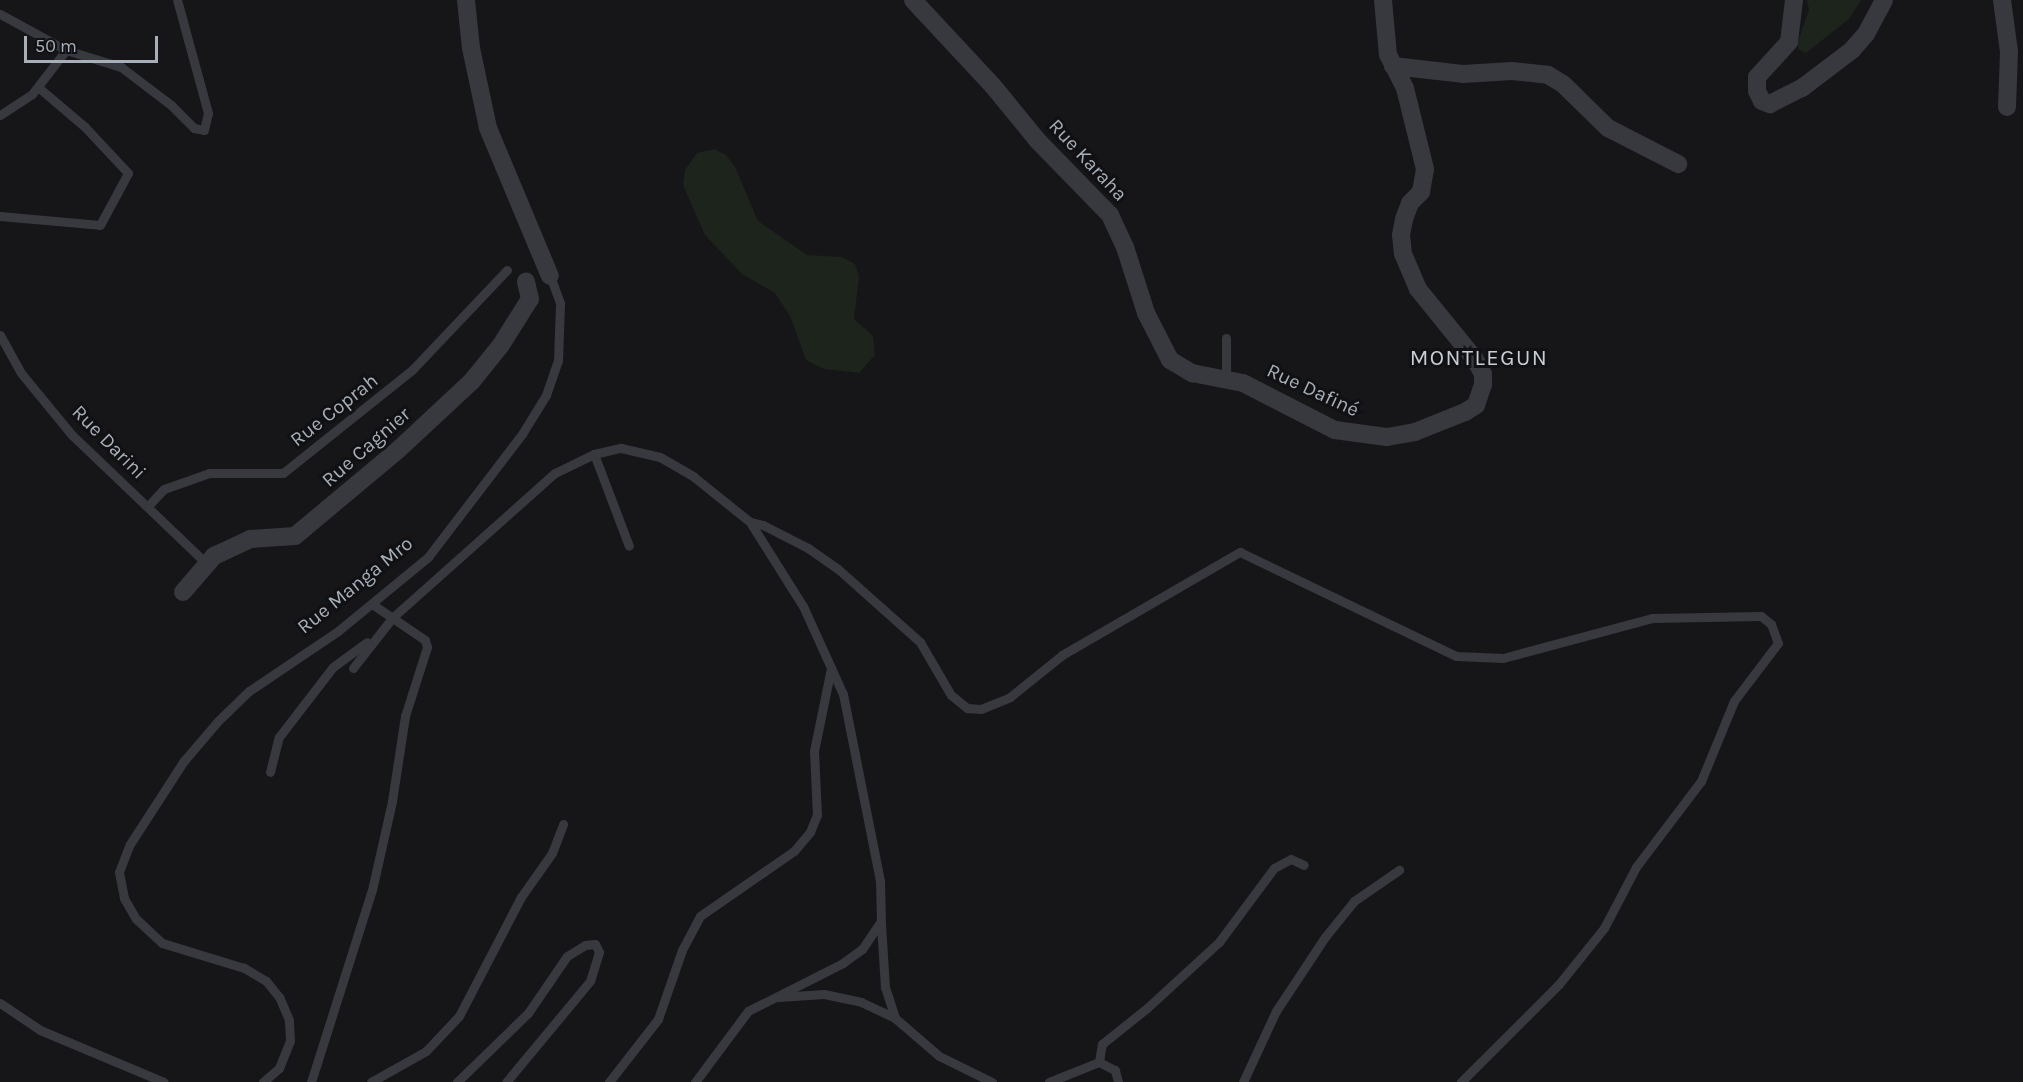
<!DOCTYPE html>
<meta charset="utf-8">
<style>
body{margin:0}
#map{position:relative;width:2023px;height:1082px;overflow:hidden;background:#161618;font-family:Karla,sans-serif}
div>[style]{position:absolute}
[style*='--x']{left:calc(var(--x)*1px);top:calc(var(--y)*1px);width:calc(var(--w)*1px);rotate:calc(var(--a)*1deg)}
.green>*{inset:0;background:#1c241c}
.service>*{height:9px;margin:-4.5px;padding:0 4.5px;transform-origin:4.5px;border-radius:4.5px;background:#37393e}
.minor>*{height:18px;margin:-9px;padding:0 9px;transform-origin:9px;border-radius:9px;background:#37393e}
span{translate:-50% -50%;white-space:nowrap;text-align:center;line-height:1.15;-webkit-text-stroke:6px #111113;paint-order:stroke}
.street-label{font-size:20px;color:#a7afb9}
.quarter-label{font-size:22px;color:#c8ced5;letter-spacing:1.5px}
.scale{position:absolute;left:24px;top:36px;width:134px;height:27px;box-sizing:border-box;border:3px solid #a7afb9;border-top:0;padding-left:8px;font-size:18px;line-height:21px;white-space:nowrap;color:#a7afb9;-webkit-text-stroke:4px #111113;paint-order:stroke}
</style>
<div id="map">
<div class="green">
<i style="clip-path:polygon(1807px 0,1861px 0,1849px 19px,1806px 53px,1798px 49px,1798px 41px,1809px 10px)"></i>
<i style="clip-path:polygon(714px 149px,726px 155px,735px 167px,758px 221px,807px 255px,842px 257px,855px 264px,859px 276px,854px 319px,873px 336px,875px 355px,859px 373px,824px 369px,806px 360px,790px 316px,775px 293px,742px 274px,705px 235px,683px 185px,685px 170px,697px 153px)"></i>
</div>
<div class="service">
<i style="--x:0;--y:14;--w:75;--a:28.6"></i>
<i style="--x:66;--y:50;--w:58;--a:17.2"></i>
<i style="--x:121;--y:67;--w:63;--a:37.2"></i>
<i style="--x:171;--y:105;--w:33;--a:45"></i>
<i style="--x:194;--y:128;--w:10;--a:11"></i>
<i style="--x:204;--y:130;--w:17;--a:-77"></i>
<i style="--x:208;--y:113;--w:117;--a:-105.3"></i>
<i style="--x:0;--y:115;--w:38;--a:-33"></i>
<i style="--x:32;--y:94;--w:56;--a:-52.3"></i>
<i style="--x:0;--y:216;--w:100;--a:5.1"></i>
<i style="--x:100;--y:225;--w:59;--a:-61.7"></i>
<i style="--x:128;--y:173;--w:63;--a:-133.1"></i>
<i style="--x:85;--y:127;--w:62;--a:-139.6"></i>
<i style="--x:0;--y:335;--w:43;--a:61.1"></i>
<i style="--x:21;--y:373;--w:80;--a:50.6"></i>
<i style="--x:72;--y:435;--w:187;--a:43.7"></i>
<i style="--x:1226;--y:381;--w:43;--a:-90"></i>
<i style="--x:594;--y:454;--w:98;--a:69.2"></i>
<i style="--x:148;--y:506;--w:23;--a:-47"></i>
<i style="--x:164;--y:489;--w:48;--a:-19.6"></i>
<i style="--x:209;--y:473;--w:74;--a:0"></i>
<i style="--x:283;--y:473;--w:165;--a:-38.6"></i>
<i style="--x:412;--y:370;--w:138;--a:-46.5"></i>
<i style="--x:750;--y:522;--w:13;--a:13"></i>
<i style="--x:763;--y:525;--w:51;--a:27.1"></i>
<i style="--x:808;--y:548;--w:37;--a:35"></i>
<i style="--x:838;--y:569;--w:110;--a:41.7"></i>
<i style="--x:920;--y:642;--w:61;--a:59.7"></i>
<i style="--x:951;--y:695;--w:21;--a:39"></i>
<i style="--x:967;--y:708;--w:14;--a:4"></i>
<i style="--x:981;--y:709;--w:31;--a:-22"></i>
<i style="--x:1010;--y:697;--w:67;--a:-38.9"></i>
<i style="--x:1062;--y:655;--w:206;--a:-30.1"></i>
<i style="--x:1240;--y:552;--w:240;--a:25.7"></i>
<i style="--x:1456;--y:656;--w:47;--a:2.4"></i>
<i style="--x:1503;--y:658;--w:154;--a:-15"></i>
<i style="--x:1652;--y:618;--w:109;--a:-1.1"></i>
<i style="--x:1761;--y:616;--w:13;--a:39"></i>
<i style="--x:1771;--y:624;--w:20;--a:70"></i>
<i style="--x:1778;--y:643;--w:73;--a:127.2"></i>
<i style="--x:1734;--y:701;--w:87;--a:112.4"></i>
<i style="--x:1701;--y:781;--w:108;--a:127.1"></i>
<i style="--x:1636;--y:867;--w:69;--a:117.7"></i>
<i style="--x:1604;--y:928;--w:72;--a:128.8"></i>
<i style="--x:1559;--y:984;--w:139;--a:135"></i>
<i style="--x:353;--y:668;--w:63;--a:-52"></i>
<i style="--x:392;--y:618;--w:218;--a:-41.7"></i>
<i style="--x:555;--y:473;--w:43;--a:-26"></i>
<i style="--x:594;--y:454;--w:28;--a:-13"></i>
<i style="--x:621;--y:448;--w:40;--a:13"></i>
<i style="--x:660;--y:457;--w:39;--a:30"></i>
<i style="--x:694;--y:477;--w:72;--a:38.8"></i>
<i style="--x:750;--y:522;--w:99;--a:57.8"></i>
<i style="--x:803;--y:606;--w:97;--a:65.6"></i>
<i style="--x:843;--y:694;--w:191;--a:78.8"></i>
<i style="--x:880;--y:881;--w:40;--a:88.6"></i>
<i style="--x:881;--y:921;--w:34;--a:124"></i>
<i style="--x:862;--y:949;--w:24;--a:144"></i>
<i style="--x:843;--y:963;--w:106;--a:153.2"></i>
<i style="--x:748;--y:1011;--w:89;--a:126.7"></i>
<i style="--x:270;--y:772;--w:36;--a:-76"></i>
<i style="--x:279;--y:737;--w:88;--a:-52.4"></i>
<i style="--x:333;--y:667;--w:42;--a:-36.3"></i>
<i style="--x:881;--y:924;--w:63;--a:86.4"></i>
<i style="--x:885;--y:987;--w:33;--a:72"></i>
<i style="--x:895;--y:1018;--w:58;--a:40.8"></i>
<i style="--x:939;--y:1056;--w:59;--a:26.1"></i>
<i style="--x:779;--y:997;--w:45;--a:-3.8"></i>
<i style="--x:824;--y:994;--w:38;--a:12"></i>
<i style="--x:861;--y:1002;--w:38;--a:25"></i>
<i style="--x:0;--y:1003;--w:48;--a:34"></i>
<i style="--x:40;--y:1030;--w:134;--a:22.8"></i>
<i style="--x:1099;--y:1062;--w:18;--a:-81"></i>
<i style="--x:1102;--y:1044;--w:58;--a:-38.7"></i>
<i style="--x:1147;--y:1008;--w:98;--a:-42.5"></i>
<i style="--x:1219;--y:942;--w:92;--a:-53.4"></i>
<i style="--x:1274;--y:868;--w:19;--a:-28"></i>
<i style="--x:1291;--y:859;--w:14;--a:25"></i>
<i style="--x:263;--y:1082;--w:21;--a:-41"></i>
<i style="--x:279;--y:1068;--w:29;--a:-68"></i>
<i style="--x:290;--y:1041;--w:21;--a:-93"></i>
<i style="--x:289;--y:1020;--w:25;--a:-113"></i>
<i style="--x:279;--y:997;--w:21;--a:-129"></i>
<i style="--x:266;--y:981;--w:26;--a:-149"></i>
<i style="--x:244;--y:968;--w:86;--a:-163"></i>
<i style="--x:162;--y:943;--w:35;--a:-137"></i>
<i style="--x:136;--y:919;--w:24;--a:-120"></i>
<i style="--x:124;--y:898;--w:26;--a:-101"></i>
<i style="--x:119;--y:872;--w:30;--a:-69"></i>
<i style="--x:130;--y:844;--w:98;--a:-57.1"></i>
<i style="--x:183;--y:762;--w:54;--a:-49.5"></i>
<i style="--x:218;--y:721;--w:43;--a:-44.1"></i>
<i style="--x:249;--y:691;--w:107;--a:-34"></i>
<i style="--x:338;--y:631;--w:117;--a:-39.4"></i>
<i style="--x:428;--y:557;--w:155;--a:-52.6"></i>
<i style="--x:522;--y:434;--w:46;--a:-58.4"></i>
<i style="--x:546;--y:395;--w:36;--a:-71"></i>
<i style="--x:558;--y:361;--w:58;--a:-88"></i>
<i style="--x:560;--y:303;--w:29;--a:-110"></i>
<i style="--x:311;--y:1082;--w:201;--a:-72.4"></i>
<i style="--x:372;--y:890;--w:91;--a:-77.3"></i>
<i style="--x:392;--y:801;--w:86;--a:-81.3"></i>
<i style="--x:405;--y:716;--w:72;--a:-72.3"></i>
<i style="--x:427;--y:647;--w:7;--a:-106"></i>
<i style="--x:425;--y:640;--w:64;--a:-145.8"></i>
<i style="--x:371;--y:1082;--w:63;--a:-29.4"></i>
<i style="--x:426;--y:1051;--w:48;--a:-46.7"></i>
<i style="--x:459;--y:1016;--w:134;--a:-62.5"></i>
<i style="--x:521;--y:897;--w:54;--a:-54.8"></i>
<i style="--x:552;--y:853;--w:31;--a:-69"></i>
<i style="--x:457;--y:1082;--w:99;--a:-44.2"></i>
<i style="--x:528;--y:1013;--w:69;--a:-55.6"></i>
<i style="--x:567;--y:956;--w:21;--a:-31"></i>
<i style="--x:585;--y:945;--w:10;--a:-6"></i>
<i style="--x:595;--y:944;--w:9;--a:63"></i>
<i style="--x:599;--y:952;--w:30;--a:107"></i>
<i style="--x:590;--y:981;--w:131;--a:129.7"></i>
<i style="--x:609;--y:1082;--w:80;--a:-52.1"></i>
<i style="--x:658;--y:1019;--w:73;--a:-70.8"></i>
<i style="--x:682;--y:950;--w:38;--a:-62"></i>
<i style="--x:700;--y:916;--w:114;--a:-34.7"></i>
<i style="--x:794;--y:851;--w:25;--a:-50"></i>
<i style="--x:810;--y:832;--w:18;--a:-68"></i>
<i style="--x:817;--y:815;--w:64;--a:-92.7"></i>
<i style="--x:814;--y:751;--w:85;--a:-78.4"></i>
<i style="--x:1049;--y:1082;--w:54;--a:-21.8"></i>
<i style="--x:1099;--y:1062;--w:18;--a:27"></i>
<i style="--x:1115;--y:1070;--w:12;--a:76"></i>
<i style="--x:1243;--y:1082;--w:78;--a:-65.1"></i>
<i style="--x:1276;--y:1011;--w:89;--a:-56.5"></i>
<i style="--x:1325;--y:937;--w:46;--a:-51.1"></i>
<i style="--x:1354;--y:901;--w:55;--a:-34.6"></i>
</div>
<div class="minor">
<i style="--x:466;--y:0;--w:48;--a:84.1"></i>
<i style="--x:471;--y:48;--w:82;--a:78"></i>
<i style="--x:488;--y:128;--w:160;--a:67.3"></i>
<i style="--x:913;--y:0;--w:117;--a:47.1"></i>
<i style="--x:993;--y:86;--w:71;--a:50.7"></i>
<i style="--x:1038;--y:141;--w:103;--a:45.8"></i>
<i style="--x:1110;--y:215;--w:35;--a:65"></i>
<i style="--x:1125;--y:247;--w:69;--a:72.3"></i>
<i style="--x:1146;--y:313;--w:53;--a:62.9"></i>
<i style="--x:1170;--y:360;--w:26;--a:31"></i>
<i style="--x:1192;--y:373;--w:52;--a:11.1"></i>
<i style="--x:1243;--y:383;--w:103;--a:27.1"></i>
<i style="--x:1335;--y:430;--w:52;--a:7.7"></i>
<i style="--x:1387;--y:437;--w:28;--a:-10"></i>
<i style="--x:1415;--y:432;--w:54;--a:-21.8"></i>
<i style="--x:1465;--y:412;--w:13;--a:-32"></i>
<i style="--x:1476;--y:405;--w:21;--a:-71"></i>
<i style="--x:1483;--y:385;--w:11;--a:-90"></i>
<i style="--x:1483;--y:374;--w:18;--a:-119"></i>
<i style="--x:1474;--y:358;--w:89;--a:-129.1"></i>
<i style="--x:1418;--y:289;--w:38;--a:-113"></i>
<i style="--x:1403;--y:254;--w:19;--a:-96"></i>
<i style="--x:1401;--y:235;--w:16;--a:-79"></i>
<i style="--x:1404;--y:219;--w:17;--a:-69"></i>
<i style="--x:1410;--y:203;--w:16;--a:-45"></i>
<i style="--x:1421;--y:192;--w:23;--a:-80"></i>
<i style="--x:1425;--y:169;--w:83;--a:-103.9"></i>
<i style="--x:1405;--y:88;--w:37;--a:-117"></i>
<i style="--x:1388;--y:55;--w:55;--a:-95.2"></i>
<i style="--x:1794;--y:0;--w:42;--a:96.8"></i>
<i style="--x:1789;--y:42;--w:47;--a:132.4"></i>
<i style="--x:1757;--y:77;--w:14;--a:90"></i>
<i style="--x:1757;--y:91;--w:11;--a:63"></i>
<i style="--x:1762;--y:101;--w:9;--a:21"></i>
<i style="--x:1770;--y:104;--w:36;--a:-27"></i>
<i style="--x:1802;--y:88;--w:63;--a:-37.2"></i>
<i style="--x:1852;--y:50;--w:21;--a:-49"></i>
<i style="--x:1866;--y:34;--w:38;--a:-62"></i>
<i style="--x:2002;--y:0;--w:52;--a:82.3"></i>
<i style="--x:2009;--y:52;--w:55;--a:92.1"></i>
<i style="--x:1393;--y:66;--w:70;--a:6.5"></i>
<i style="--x:1463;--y:74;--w:49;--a:-3.5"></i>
<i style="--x:1512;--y:71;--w:36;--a:6"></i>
<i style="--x:1548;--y:75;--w:17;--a:31"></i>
<i style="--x:1563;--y:84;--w:63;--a:44.4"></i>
<i style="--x:1608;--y:128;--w:79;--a:27.2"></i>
<i style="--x:183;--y:592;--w:48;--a:-49.3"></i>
<i style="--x:214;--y:556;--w:40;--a:-25"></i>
<i style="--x:250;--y:539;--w:45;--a:-3.8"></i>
<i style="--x:295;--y:536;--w:134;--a:-39.9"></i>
<i style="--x:398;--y:450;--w:101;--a:-43"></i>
<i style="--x:472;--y:381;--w:46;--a:-51.1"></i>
<i style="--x:501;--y:345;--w:54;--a:-57.8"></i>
<i style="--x:530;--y:299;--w:18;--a:-103"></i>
</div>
<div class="street-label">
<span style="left:1088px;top:160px;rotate:47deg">Rue Karaha</span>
<span style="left:1313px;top:390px;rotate:25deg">Rue Dafiné</span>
<span style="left:334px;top:410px;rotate:-38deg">Rue Coprah</span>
<span style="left:109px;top:442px;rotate:45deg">Rue Darini</span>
<span style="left:366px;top:447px;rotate:-41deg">Rue Cagnier</span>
<span style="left:355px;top:585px;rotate:-39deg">Rue Manga Mro</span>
</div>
<div class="quarter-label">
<span style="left:1479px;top:359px">MONTLEGUN</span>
</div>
<div class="scale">50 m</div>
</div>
